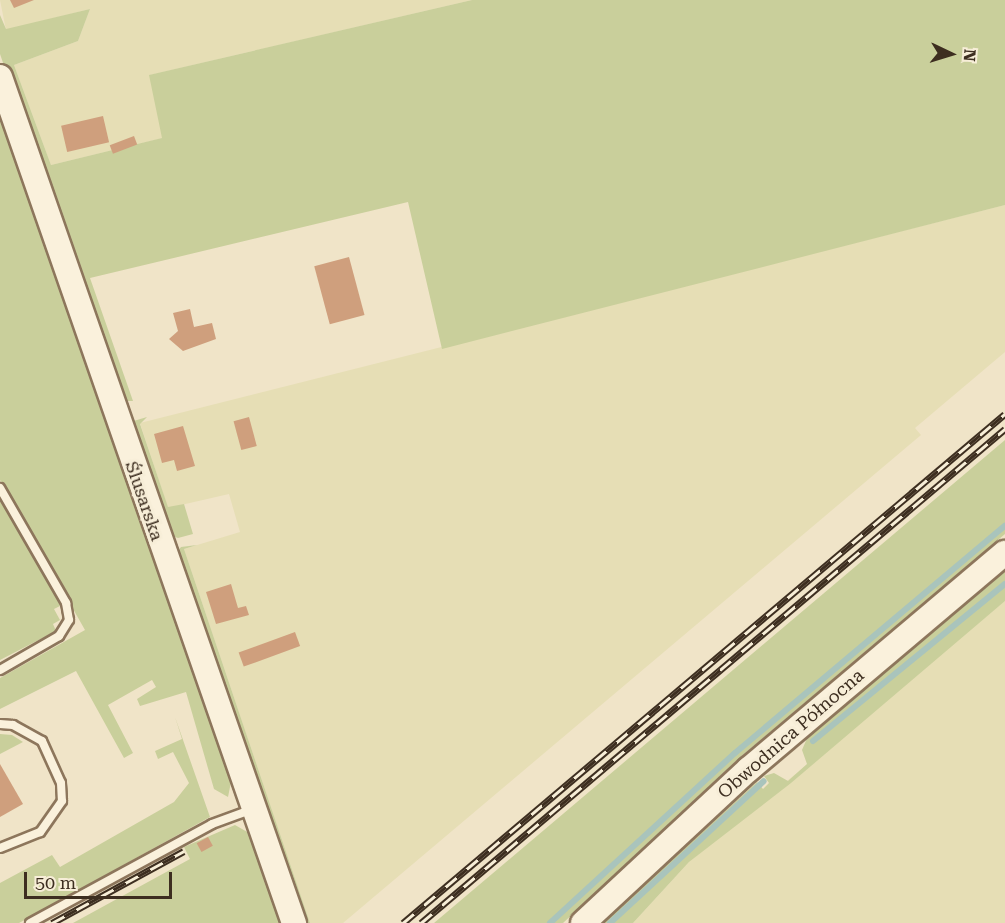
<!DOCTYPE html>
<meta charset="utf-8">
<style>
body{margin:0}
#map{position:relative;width:1005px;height:923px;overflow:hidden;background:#f0e4c8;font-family:"Roboto Serif",serif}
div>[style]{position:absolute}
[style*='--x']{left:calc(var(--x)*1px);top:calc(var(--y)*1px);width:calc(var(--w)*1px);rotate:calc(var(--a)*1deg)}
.farmland>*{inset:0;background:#e6deb5}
.green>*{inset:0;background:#c9cf9b}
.stream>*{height:6px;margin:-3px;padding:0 3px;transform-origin:3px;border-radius:3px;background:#a9c4bc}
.building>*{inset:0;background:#cf9f7d;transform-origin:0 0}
.roads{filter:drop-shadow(2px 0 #8d765c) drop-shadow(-2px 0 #8d765c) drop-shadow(0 2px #8d765c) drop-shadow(0 -2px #8d765c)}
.lane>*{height:8px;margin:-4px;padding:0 4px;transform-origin:4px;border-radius:4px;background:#faf1dc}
.secondary>*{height:24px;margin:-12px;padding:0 12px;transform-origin:12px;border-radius:12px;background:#faf1dc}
.rail>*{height:7px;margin-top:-3.5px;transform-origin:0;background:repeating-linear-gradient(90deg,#f7eed8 0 14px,#3d2e20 0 28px);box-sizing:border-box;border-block:2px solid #3d2e20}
span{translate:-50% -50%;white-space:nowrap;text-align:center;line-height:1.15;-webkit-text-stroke:6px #f7eed8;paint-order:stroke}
.street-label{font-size:18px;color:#3d2e20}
.north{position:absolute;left:921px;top:24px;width:60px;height:60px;-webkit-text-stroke:4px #f7eed8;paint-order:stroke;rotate:94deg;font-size:16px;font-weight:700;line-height:24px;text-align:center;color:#3d2e20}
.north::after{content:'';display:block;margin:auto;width:21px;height:27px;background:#3d2e20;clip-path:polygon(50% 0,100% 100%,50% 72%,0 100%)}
.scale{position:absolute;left:24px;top:872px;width:148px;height:27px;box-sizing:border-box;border:3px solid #3d2e20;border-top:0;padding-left:8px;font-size:18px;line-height:21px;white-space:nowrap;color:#3d2e20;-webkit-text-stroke:4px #f7eed8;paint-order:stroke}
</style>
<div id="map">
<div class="farmland">
<i style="clip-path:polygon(0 0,472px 0,150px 75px,163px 138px,51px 165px,14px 65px,78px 41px,90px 9px,6px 30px)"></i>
<i style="clip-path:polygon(1005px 205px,1005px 352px,915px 428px,921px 435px,343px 923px,310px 923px,184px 549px,240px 532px,229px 494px,168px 508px,140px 423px)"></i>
<i style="clip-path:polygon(1005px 601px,1005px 923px,633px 923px,689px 862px)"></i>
</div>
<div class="green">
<i style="clip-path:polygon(472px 0,1005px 0,1005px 205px,442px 349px,408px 202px,90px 278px,133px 401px,119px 401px,0 54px,0 15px,6px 29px,90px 9px,78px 41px,14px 65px,51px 165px,162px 138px,149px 75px)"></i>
<i style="clip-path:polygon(0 100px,233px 772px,228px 797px,214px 789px,186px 692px,140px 706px,137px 699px,156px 687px,152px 680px,108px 705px,133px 753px,124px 758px,76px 671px,0 709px,0 678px,85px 630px,0 480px)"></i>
<i style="clip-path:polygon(147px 417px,140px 424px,168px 507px,184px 504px,193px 534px,178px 538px,167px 534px,127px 423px)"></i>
<i style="clip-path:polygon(1005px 440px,1005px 534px,739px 758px,563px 923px,434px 923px)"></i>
<i style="clip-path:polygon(0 498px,62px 605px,54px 609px,60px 620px,53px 624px,56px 631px,0 660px)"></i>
<i style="clip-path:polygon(197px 545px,184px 549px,310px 923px,302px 923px,174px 556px,181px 547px)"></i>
<i style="clip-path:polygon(1005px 571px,1005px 601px,791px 783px,689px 862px,633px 923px,603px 923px,757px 782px,763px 789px,769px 783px,764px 776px,774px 773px,788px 781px,807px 764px,802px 750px,808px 736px)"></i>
<i style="clip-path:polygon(175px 717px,210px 817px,19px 923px,0 923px,0 883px,52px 855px,60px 867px,174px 802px,189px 783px,173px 752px,158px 759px,155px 751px,182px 739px)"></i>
<i style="clip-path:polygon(0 734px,12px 735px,23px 742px,0 754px)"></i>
<i style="clip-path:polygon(235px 825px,256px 837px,285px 923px,73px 923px,190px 859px,184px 847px)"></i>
</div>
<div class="stream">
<i style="--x:813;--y:741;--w:248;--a:-39.3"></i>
<i style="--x:550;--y:923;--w:251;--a:-42.6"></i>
<i style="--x:735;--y:753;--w:353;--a:-40.1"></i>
<i style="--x:610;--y:923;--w:209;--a:-42.7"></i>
</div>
<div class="building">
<i style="clip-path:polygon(10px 0,34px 0,14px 8px)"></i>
<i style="left:103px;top:116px;width:27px;height:43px;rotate:77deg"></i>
<i style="left:134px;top:136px;width:9px;height:26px;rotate:69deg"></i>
<i style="left:349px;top:257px;width:60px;height:36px;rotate:75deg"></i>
<i style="clip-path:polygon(190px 309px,194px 327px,212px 323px,216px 339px,183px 351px,169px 339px,178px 331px,173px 313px)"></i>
<i style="left:249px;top:417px;width:30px;height:16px;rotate:75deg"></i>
<i style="clip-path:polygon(183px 426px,195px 466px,177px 471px,174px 460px,162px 463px,154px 434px)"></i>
<i style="clip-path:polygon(231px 584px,238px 608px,246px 606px,249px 615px,216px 624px,206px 592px)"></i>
<i style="left:295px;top:632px;width:15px;height:60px;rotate:70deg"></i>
<i style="clip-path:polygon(0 764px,23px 804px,0 817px)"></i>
<i style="left:208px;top:837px;width:10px;height:13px;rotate:61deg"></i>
</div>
<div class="roads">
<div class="lane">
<i style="--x:0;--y:488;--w:133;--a:60.1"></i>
<i style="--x:66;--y:603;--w:17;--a:80"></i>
<i style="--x:69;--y:620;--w:19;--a:122"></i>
<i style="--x:59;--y:636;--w:68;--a:150"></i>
<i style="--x:0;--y:724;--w:13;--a:4"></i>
<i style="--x:13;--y:725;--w:33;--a:29"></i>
<i style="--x:42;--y:741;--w:46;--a:65.7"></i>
<i style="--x:61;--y:783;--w:18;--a:87"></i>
<i style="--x:62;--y:801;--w:38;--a:125"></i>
<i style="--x:40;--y:832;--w:43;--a:158.2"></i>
<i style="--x:30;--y:923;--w:207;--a:-28.5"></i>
<i style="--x:212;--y:824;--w:44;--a:-20.1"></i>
</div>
<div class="secondary">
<i style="--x:0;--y:77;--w:896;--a:70.84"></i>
<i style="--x:583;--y:923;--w:226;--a:-42.9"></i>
<i style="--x:749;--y:769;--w:335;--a:-40.2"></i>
</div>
</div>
<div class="rail">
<i style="--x:52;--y:923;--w:150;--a:-28.6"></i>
<i style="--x:403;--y:923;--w:788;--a:-40.22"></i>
<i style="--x:421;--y:923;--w:765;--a:-40.23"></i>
</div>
<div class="street-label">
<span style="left:144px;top:501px;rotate:71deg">Ślusarska</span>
<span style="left:791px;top:734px;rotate:-41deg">Obwodnica Północna</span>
</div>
<div class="north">N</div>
<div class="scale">50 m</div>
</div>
